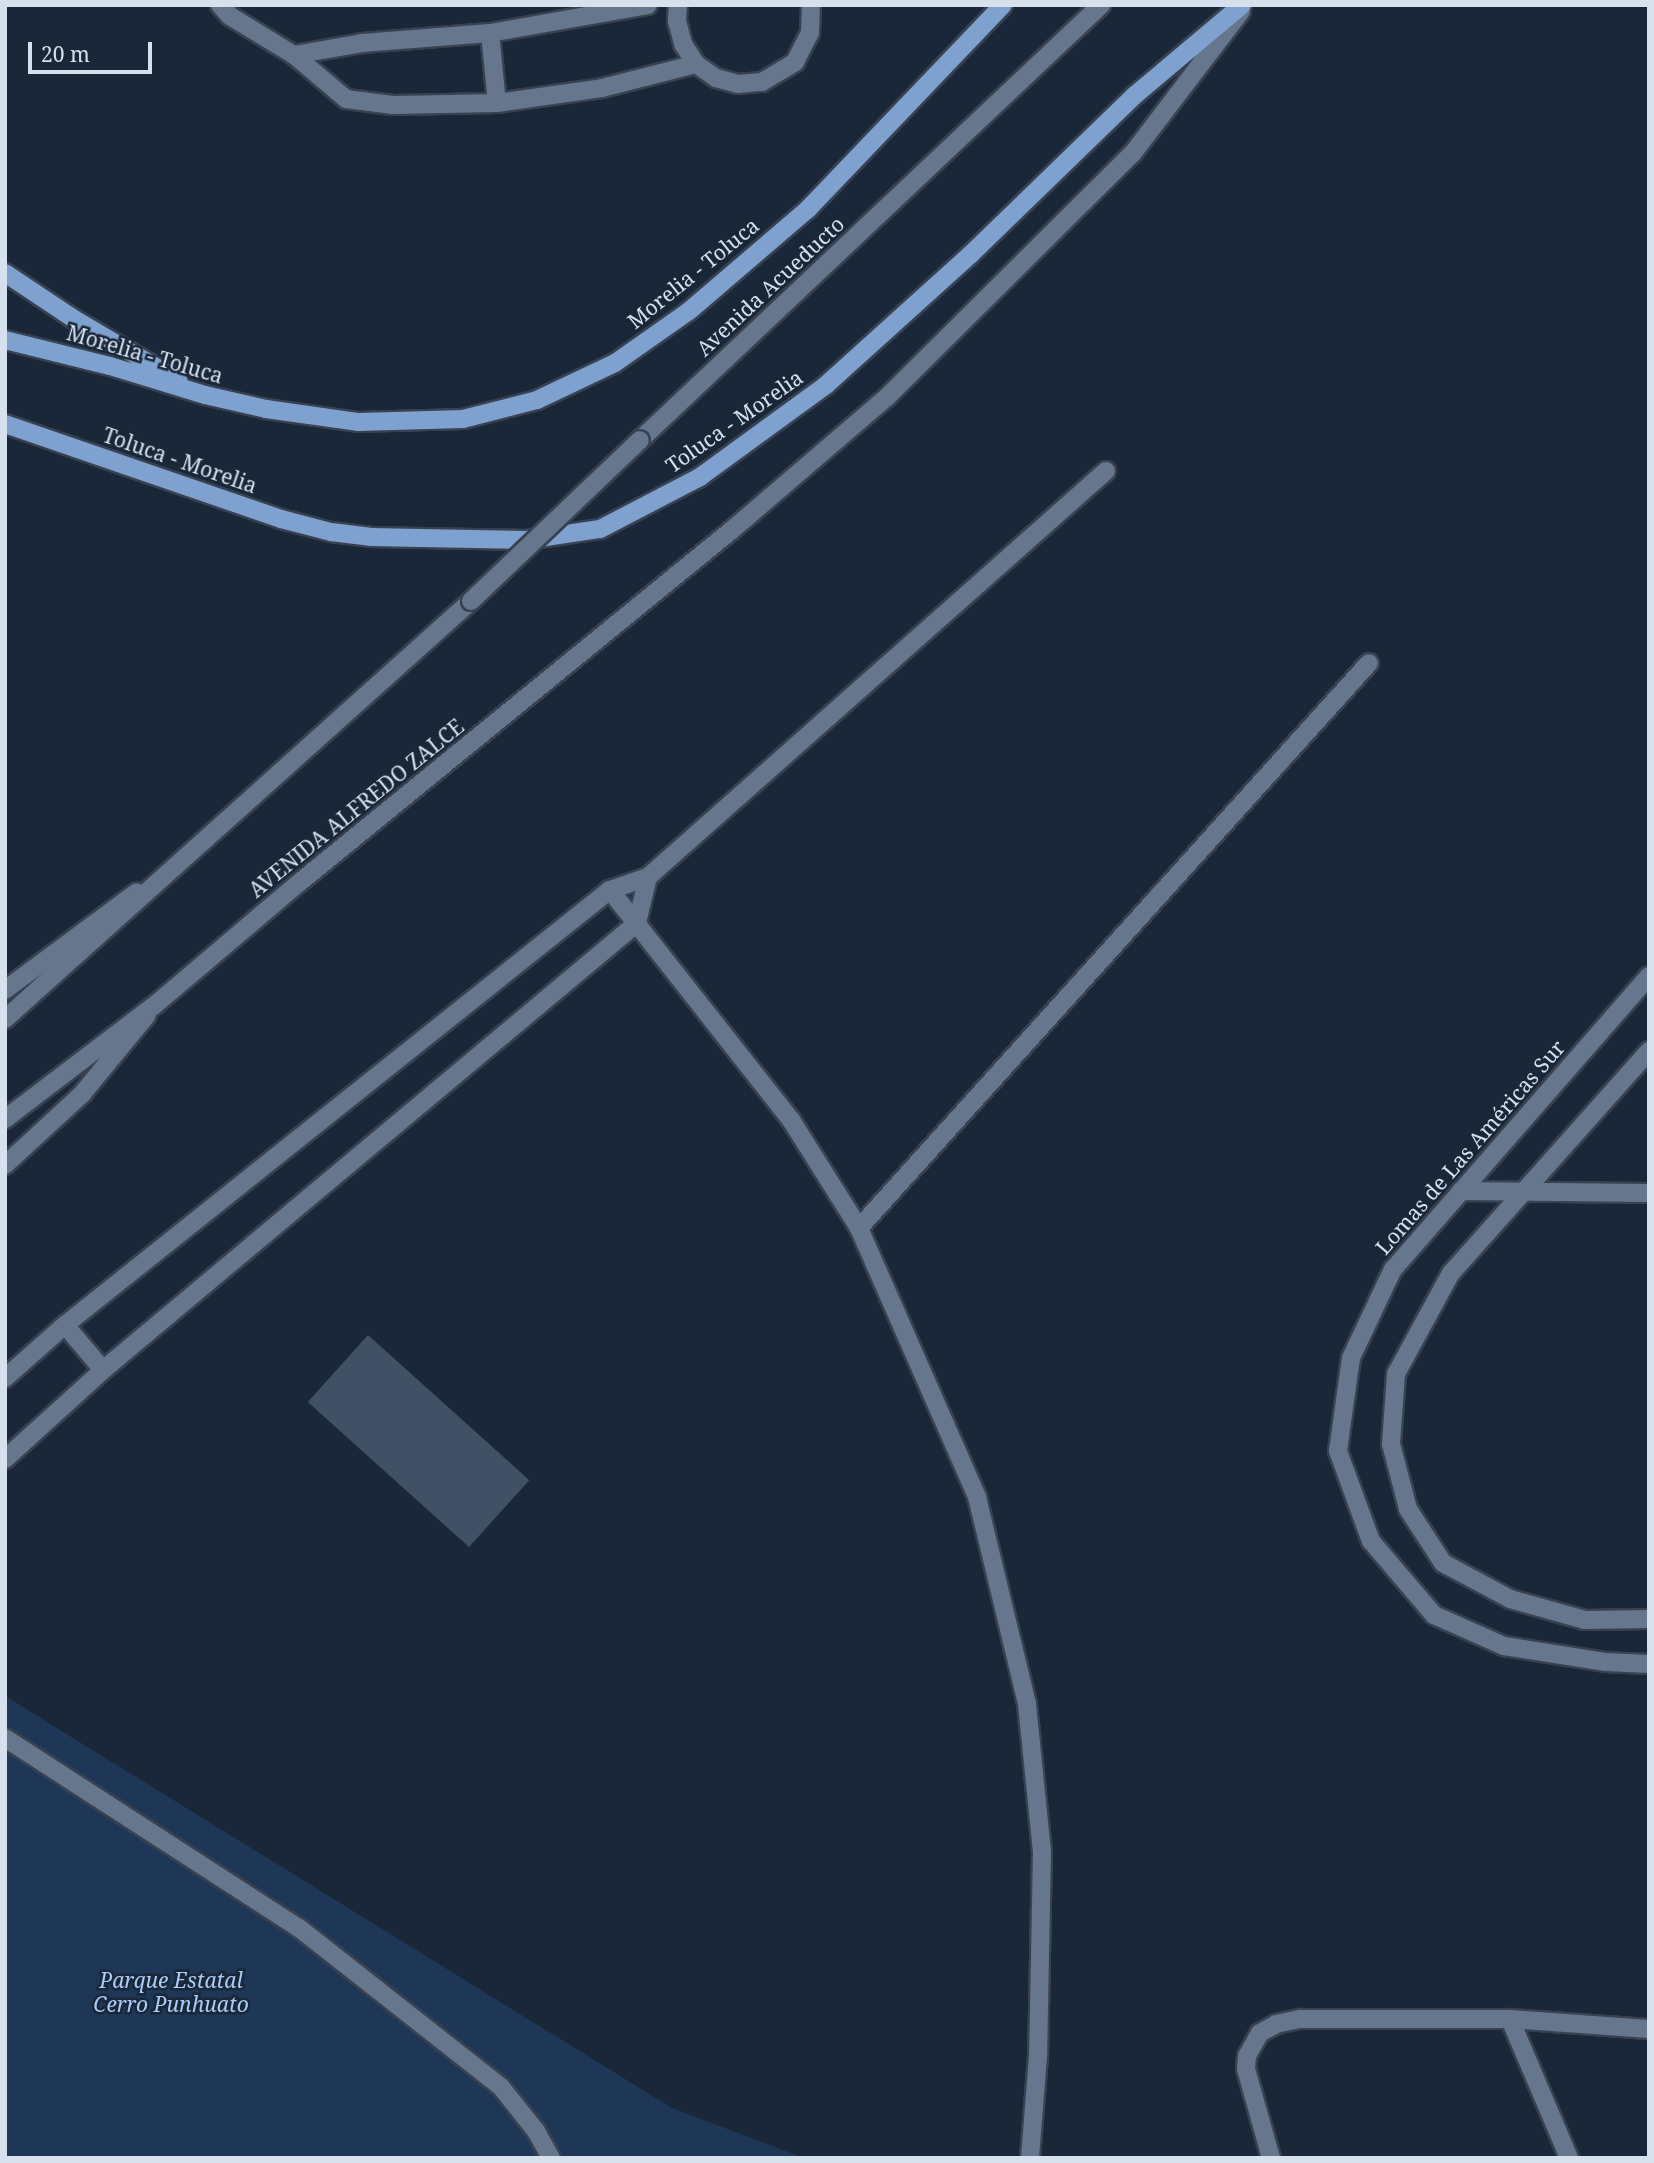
<!DOCTYPE html>
<meta charset="utf-8">
<style>
body{margin:0}
#map{position:relative;width:1654px;height:2163px;overflow:hidden;background:#192739;font-family:"Noto Serif",serif}
div>[style]{position:absolute}
[style*='--x']{left:calc(var(--x)*1px);top:calc(var(--y)*1px);width:calc(var(--w)*1px);rotate:calc(var(--a)*1deg)}
.green>*{inset:0;background:#1f3756}
.building>*{inset:0;background:#415165;transform-origin:0 0}
.roads{filter:drop-shadow(2px 0 #374151) drop-shadow(-2px 0 #374151) drop-shadow(0 2px #374151) drop-shadow(0 -2px #374151)}
.street>*{height:18px;margin:-9px;padding:0 9px;transform-origin:9px;border-radius:9px;background:#66768c}
.secondary>*{height:18px;margin:-9px;padding:0 9px;transform-origin:9px;border-radius:9px;background:#66768c}
.primary>*{height:18px;margin:-9px;padding:0 9px;transform-origin:9px;border-radius:9px;background:#7ea1cf}
.bridges{filter:drop-shadow(2px 0 #374151) drop-shadow(-2px 0 #374151) drop-shadow(0 2px #374151) drop-shadow(0 -2px #374151)}
.secondary-bridge>*{height:18px;margin:-9px;padding:0 9px;transform-origin:9px;border-radius:9px;background:#66768c}
span{translate:-50% -50%;white-space:nowrap;text-align:center;line-height:1.15;-webkit-text-stroke:5px #192739;paint-order:stroke}
.street-label{font-size:21px;color:#d7e0ed}
.park-label{font-size:21px;color:#aaccf7;font-style:italic}
.frame{position:absolute;inset:0;border:7px solid #d7e0ed;pointer-events:none}
.scale{position:absolute;left:28px;top:42px;width:124px;height:32px;box-sizing:border-box;border:4px solid #d7e0ed;border-top:0;padding-left:9px;font-size:21px;line-height:24px;white-space:nowrap;color:#d7e0ed;-webkit-text-stroke:5px #192739;paint-order:stroke}
</style>
<div id="map">
<div class="green">
<i style="clip-path:polygon(5px 1696px,672px 2108px,804px 2158px,5px 2158px)"></i>
</div>
<div class="building">
<i style="left:368px;top:1335px;width:217px;height:90px;rotate:42deg"></i>
</div>
<div class="roads">
<div class="street">
<i style="--x:220;--y:5;--w:15;--a:48"></i>
<i style="--x:230;--y:16;--w:75;--a:31.4"></i>
<i style="--x:294;--y:55;--w:68;--a:40.2"></i>
<i style="--x:346;--y:99;--w:47;--a:7.3"></i>
<i style="--x:393;--y:105;--w:104;--a:-1.1"></i>
<i style="--x:497;--y:103;--w:106;--a:-8.1"></i>
<i style="--x:602;--y:88;--w:97;--a:-14.3"></i>
<i style="--x:678;--y:5;--w:16;--a:94"></i>
<i style="--x:677;--y:21;--w:24;--a:75"></i>
<i style="--x:683;--y:44;--w:24;--a:57"></i>
<i style="--x:696;--y:64;--w:24;--a:35"></i>
<i style="--x:716;--y:78;--w:23;--a:15"></i>
<i style="--x:738;--y:84;--w:24;--a:-5"></i>
<i style="--x:762;--y:82;--w:39;--a:-31"></i>
<i style="--x:795;--y:62;--w:33;--a:-63"></i>
<i style="--x:810;--y:33;--w:28;--a:-88"></i>
<i style="--x:490;--y:33;--w:70;--a:84.3"></i>
<i style="--x:294;--y:55;--w:69;--a:-10"></i>
<i style="--x:362;--y:43;--w:128;--a:-4.5"></i>
<i style="--x:490;--y:33;--w:160;--a:-10"></i>
<i style="--x:610;--y:890;--w:293;--a:51.8"></i>
<i style="--x:791;--y:1120;--w:128;--a:57.8"></i>
<i style="--x:859;--y:1228;--w:294;--a:66.3"></i>
<i style="--x:977;--y:1497;--w:213;--a:76.4"></i>
<i style="--x:1027;--y:1704;--w:149;--a:84.2"></i>
<i style="--x:1042;--y:1852;--w:204;--a:91.1"></i>
<i style="--x:1038;--y:2056;--w:102;--a:94.5"></i>
<i style="--x:1649;--y:976;--w:389;--a:131.1"></i>
<i style="--x:1393;--y:1269;--w:98;--a:115.3"></i>
<i style="--x:1351;--y:1358;--w:94;--a:98"></i>
<i style="--x:1338;--y:1451;--w:96;--a:69.9"></i>
<i style="--x:1371;--y:1541;--w:97;--a:49.6"></i>
<i style="--x:1434;--y:1615;--w:77;--a:23.9"></i>
<i style="--x:1504;--y:1646;--w:102;--a:9"></i>
<i style="--x:1605;--y:1662;--w:44;--a:2.6"></i>
<i style="--x:5;--y:990;--w:164;--a:-36.6"></i>
<i style="--x:1649;--y:1051;--w:297;--a:131.7"></i>
<i style="--x:1451;--y:1273;--w:115;--a:118.6"></i>
<i style="--x:1396;--y:1374;--w:70;--a:94.1"></i>
<i style="--x:1391;--y:1444;--w:67;--a:75.3"></i>
<i style="--x:1408;--y:1509;--w:64;--a:57.1"></i>
<i style="--x:1443;--y:1563;--w:76;--a:28.2"></i>
<i style="--x:1510;--y:1599;--w:78;--a:15.6"></i>
<i style="--x:1585;--y:1620;--w:64;--a:-0.9"></i>
<i style="--x:5;--y:1165;--w:105;--a:-42.7"></i>
<i style="--x:82;--y:1094;--w:102;--a:-50.6"></i>
<i style="--x:1461;--y:1191;--w:188;--a:0.6"></i>
<i style="--x:859;--y:1228;--w:761;--a:-47.93"></i>
<i style="--x:65;--y:1325;--w:59;--a:49.8"></i>
<i style="--x:5;--y:1378;--w:80;--a:-41.5"></i>
<i style="--x:65;--y:1325;--w:697;--a:-38.6"></i>
<i style="--x:610;--y:890;--w:40;--a:-18.9"></i>
<i style="--x:648;--y:877;--w:612;--a:-41.56"></i>
<i style="--x:5;--y:1459;--w:132;--a:-42.2"></i>
<i style="--x:103;--y:1370;--w:696;--a:-39.93"></i>
<i style="--x:637;--y:923;--w:47;--a:-76.6"></i>
<i style="--x:5;--y:1738;--w:350;--a:32.9"></i>
<i style="--x:299;--y:1928;--w:257;--a:38.2"></i>
<i style="--x:501;--y:2087;--w:56;--a:51.5"></i>
<i style="--x:536;--y:2131;--w:31;--a:61"></i>
<i style="--x:1510;--y:2019;--w:151;--a:67"></i>
</div>
<div class="secondary">
<i style="--x:640;--y:440;--w:634;--a:-43.34"></i>
<i style="--x:5;--y:1019;--w:626;--a:-41.89"></i>
<i style="--x:5;--y:1119;--w:190;--a:-37.3"></i>
<i style="--x:156;--y:1004;--w:189;--a:-40.3"></i>
<i style="--x:300;--y:882;--w:559;--a:-39.19"></i>
<i style="--x:733;--y:529;--w:203;--a:-40.6"></i>
<i style="--x:887;--y:397;--w:346;--a:-44.8"></i>
<i style="--x:1133;--y:153;--w:178;--a:-52.7"></i>
<i style="--x:1271;--y:2158;--w:92;--a:-105.7"></i>
<i style="--x:1246;--y:2069;--w:13;--a:-86"></i>
<i style="--x:1247;--y:2056;--w:26;--a:-61"></i>
<i style="--x:1260;--y:2033;--w:18;--a:-29"></i>
<i style="--x:1276;--y:2024;--w:25;--a:-12"></i>
<i style="--x:1300;--y:2019;--w:210;--a:0"></i>
<i style="--x:1510;--y:2019;--w:139;--a:4.1"></i>
</div>
<div class="primary">
<i style="--x:5;--y:273;--w:83;--a:33.7"></i>
<i style="--x:74;--y:319;--w:121;--a:30.4"></i>
<i style="--x:5;--y:340;--w:108;--a:13.9"></i>
<i style="--x:110;--y:366;--w:99;--a:17"></i>
<i style="--x:205;--y:395;--w:63;--a:12.9"></i>
<i style="--x:266;--y:409;--w:94;--a:8"></i>
<i style="--x:359;--y:422;--w:104;--a:-1.7"></i>
<i style="--x:463;--y:419;--w:76;--a:-14.4"></i>
<i style="--x:537;--y:400;--w:86;--a:-25.4"></i>
<i style="--x:615;--y:363;--w:90;--a:-35.1"></i>
<i style="--x:689;--y:311;--w:157;--a:-40.6"></i>
<i style="--x:808;--y:209;--w:282;--a:-46.3"></i>
<i style="--x:5;--y:424;--w:292;--a:19"></i>
<i style="--x:281;--y:519;--w:52;--a:14.6"></i>
<i style="--x:331;--y:532;--w:39;--a:7"></i>
<i style="--x:370;--y:537;--w:156;--a:1.1"></i>
<i style="--x:526;--y:540;--w:75;--a:-8.5"></i>
<i style="--x:600;--y:529;--w:113;--a:-27.5"></i>
<i style="--x:700;--y:477;--w:156;--a:-36.1"></i>
<i style="--x:826;--y:385;--w:195;--a:-42.1"></i>
<i style="--x:971;--y:254;--w:228;--a:-44.1"></i>
<i style="--x:1135;--y:95;--w:140;--a:-40.1"></i>
</div>
</div>
<div class="bridges">
<div class="secondary-bridge">
<i style="--x:471;--y:601;--w:233;--a:-43.6"></i>
</div>
</div>
<div class="street-label">
<span style="left:693px;top:273px;rotate:-39deg">Morelia - Toluca</span>
<span style="left:770px;top:286px;rotate:-43deg">Avenida Acueducto</span>
<span style="left:145px;top:354px;rotate:16deg">Morelia - Toluca</span>
<span style="left:734px;top:421px;rotate:-35deg">Toluca - Morelia</span>
<span style="left:180px;top:460px;rotate:19deg">Toluca - Morelia</span>
<span style="left:356px;top:808px;rotate:-39deg">AVENIDA ALFREDO ZALCE</span>
<span style="left:1470px;top:1147px;rotate:-49deg">Lomas de Las Américas Sur</span>
</div>
<div class="park-label">
<span style="left:171px;top:1992px">Parque Estatal<br>Cerro Punhuato</span>
</div>
<div class="frame"></div>
<div class="scale">20 m</div>
</div>
